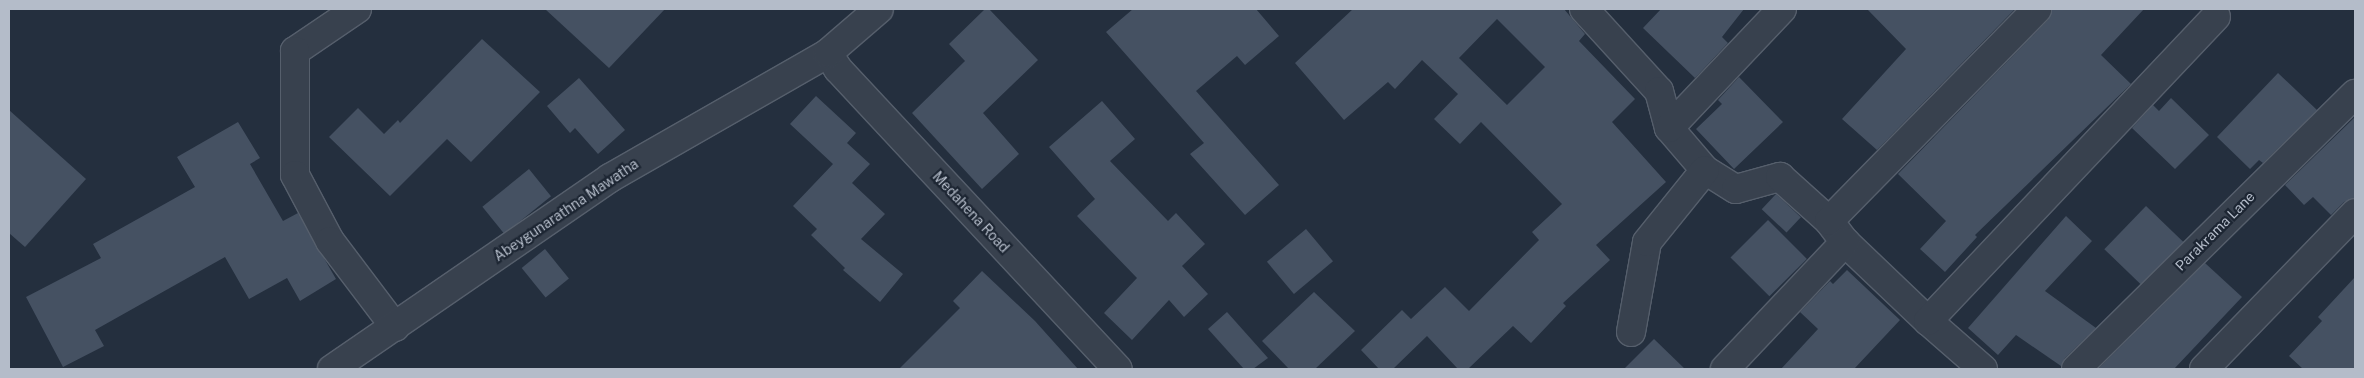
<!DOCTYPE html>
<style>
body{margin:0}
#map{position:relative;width:2364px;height:378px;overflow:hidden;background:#242f3e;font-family:"Public Sans",sans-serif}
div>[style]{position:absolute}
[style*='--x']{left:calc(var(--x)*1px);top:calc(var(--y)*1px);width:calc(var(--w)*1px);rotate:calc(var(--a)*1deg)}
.building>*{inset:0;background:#455162;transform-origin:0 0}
.roads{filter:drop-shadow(1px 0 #565f6c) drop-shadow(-1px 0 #565f6c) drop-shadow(0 1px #565f6c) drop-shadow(0 -1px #565f6c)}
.street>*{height:28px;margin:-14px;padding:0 14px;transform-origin:14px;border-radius:14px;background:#38414e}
span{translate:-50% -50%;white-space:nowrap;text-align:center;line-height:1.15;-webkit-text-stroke:4.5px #1d2633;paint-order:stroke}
.street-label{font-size:14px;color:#b4bcc9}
.frame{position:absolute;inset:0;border:10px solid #b4bcc9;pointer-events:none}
</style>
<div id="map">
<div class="building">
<i style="clip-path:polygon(545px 9px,665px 9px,609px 68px)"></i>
<i style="clip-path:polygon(985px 9px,989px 9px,1038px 60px,983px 113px,1019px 154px,982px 189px,912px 113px,965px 61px,949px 44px)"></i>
<i style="clip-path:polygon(1133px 9px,1256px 9px,1279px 36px,1245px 65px,1237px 56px,1196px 91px,1279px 185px,1245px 215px,1190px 154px,1204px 143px,1106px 32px)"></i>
<i style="clip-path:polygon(evenodd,1353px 9px,1564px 9px,1585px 34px,1579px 41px,1635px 99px,1612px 122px,1666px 182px,1596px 245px,1610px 260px,1563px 303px,1566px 306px,1531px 343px,1513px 326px,1468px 369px,1458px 369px,1427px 336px,1393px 369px,1379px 369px,1361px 350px,1402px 310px,1411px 319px,1445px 287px,1469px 311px,1539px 240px,1532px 232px,1562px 204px,1481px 122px,1460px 144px,1434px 119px,1458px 94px,1422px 60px,1395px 89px,1388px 82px,1344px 120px,1295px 63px,1353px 9px,1497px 19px,1545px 67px,1507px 105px,1459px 58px,1497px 19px)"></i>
<i style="clip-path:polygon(1661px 9px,1744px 9px,1722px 37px,1728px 43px,1695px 78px,1643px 28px)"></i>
<i style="clip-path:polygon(1867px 9px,2015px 9px,1877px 150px,1842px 119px,1906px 49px)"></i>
<i style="clip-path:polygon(2052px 9px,2144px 9px,2101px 55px,2131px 84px,1975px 235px,1977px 237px,1945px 272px,1920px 249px,1946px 221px,1898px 174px,2048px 20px)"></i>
<i style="clip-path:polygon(482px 39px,540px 92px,471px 162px,447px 139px,390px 196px,329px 137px,358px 108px,384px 134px,398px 120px,400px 123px)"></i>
<i style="clip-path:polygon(2278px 73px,2317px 110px,2263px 163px,2259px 160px,2250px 169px,2217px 137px)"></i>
<i style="clip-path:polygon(1739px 77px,1783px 122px,1734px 169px,1696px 129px,1722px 104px,1718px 100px)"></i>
<i style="clip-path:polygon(579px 78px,625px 130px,598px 154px,575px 128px,570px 133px,547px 106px)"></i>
<i style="clip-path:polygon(816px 96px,856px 133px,847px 143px,870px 164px,852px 183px,885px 214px,861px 239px,903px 274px,880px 302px,843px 270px,845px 268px,811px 235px,817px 229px,793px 206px,833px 164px,790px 124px)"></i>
<i style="clip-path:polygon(2171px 98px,2209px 135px,2175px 169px,2132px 128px,2153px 105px,2159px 111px)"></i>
<i style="clip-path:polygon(1102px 101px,1135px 139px,1110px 161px,1168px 221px,1176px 213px,1205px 244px,1182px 266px,1208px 294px,1184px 317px,1169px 300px,1132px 340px,1104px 313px,1137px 278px,1077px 216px,1095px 199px,1049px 147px)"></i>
<i style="clip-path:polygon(9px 110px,86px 179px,25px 247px,9px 233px)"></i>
<i style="clip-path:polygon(2355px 117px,2355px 198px,2344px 202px,2331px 215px,2313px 197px,2304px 205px,2285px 185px)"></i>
<i style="clip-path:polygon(238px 122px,260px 158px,250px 164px,283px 221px,298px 213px,336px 279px,300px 301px,287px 278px,249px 299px,225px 257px,95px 330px,104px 346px,63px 367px,26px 297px,101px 258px,93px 244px,195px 187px,177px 157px)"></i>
<i style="left:529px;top:169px;width:35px;height:60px;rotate:51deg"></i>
<i style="left:1776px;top:194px;width:34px;height:21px;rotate:43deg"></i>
<i style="left:2146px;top:206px;width:52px;height:60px;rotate:44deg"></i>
<i style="clip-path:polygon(2066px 216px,2092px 241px,2045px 291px,2096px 328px,2065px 358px,2061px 366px,2016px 335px,1998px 355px,1968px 328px)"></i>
<i style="left:1768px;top:220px;width:55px;height:53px;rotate:45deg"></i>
<i style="left:1306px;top:229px;width:42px;height:51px;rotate:50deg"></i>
<i style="left:545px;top:249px;width:38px;height:30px;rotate:51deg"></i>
<i style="clip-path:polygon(2205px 263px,2242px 297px,2174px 369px,2098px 369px)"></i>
<i style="clip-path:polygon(1847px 270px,1900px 320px,1854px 369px,1781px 369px,1818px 329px,1800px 312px,1830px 281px,1833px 284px)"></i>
<i style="clip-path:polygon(982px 271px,1035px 321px,1078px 369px,899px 369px,960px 308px,953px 301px)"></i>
<i style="clip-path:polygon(2355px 277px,2355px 369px,2303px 369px,2289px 356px,2322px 321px,2318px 317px)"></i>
<i style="clip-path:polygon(1314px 292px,1355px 331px,1315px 369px,1289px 369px,1262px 341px)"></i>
<i style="clip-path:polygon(1227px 312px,1268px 358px,1253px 369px,1244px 369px,1208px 329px)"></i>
<i style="clip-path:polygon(1654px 339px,1685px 369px,1624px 369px)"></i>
</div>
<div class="roads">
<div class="street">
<i style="--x:357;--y:9;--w:75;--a:145.9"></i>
<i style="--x:295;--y:51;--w:124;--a:90"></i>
<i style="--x:295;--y:175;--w:75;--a:62.1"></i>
<i style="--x:330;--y:241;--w:108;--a:52.9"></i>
<i style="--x:1584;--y:9;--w:111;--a:47.6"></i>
<i style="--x:1659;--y:91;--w:38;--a:75"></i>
<i style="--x:1669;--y:128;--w:55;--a:49.4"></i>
<i style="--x:1705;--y:170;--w:36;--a:32"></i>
<i style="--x:1736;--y:189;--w:46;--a:-15.3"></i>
<i style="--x:1780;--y:177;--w:66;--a:41.9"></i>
<i style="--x:1829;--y:221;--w:26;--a:53"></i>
<i style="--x:1845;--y:242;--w:115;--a:43.6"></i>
<i style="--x:1928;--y:321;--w:73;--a:41.1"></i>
<i style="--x:828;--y:53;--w:19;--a:58"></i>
<i style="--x:838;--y:69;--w:410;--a:47"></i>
<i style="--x:1669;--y:128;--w:164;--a:-46.5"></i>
<i style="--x:1829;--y:221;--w:297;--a:-45.5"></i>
<i style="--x:1928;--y:321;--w:419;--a:-46.6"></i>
<i style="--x:1631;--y:332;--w:91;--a:-79.9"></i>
<i style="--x:1647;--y:242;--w:92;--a:-51.1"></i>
<i style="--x:332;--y:369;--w:337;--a:-34.5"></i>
<i style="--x:610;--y:178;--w:251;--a:-29.8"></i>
<i style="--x:828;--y:53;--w:67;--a:-40.8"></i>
<i style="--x:1725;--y:369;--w:175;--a:-46.6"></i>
<i style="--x:2076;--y:369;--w:392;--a:-44.6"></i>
<i style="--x:2204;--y:369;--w:217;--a:-45.9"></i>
</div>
</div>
<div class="street-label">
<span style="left:566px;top:210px;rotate:-34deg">Abeygunarathna Mawatha</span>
<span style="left:971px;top:212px;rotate:47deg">Medahena Road</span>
<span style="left:2215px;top:231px;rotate:-45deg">Parakrama Lane</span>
</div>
<div class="frame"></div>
</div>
